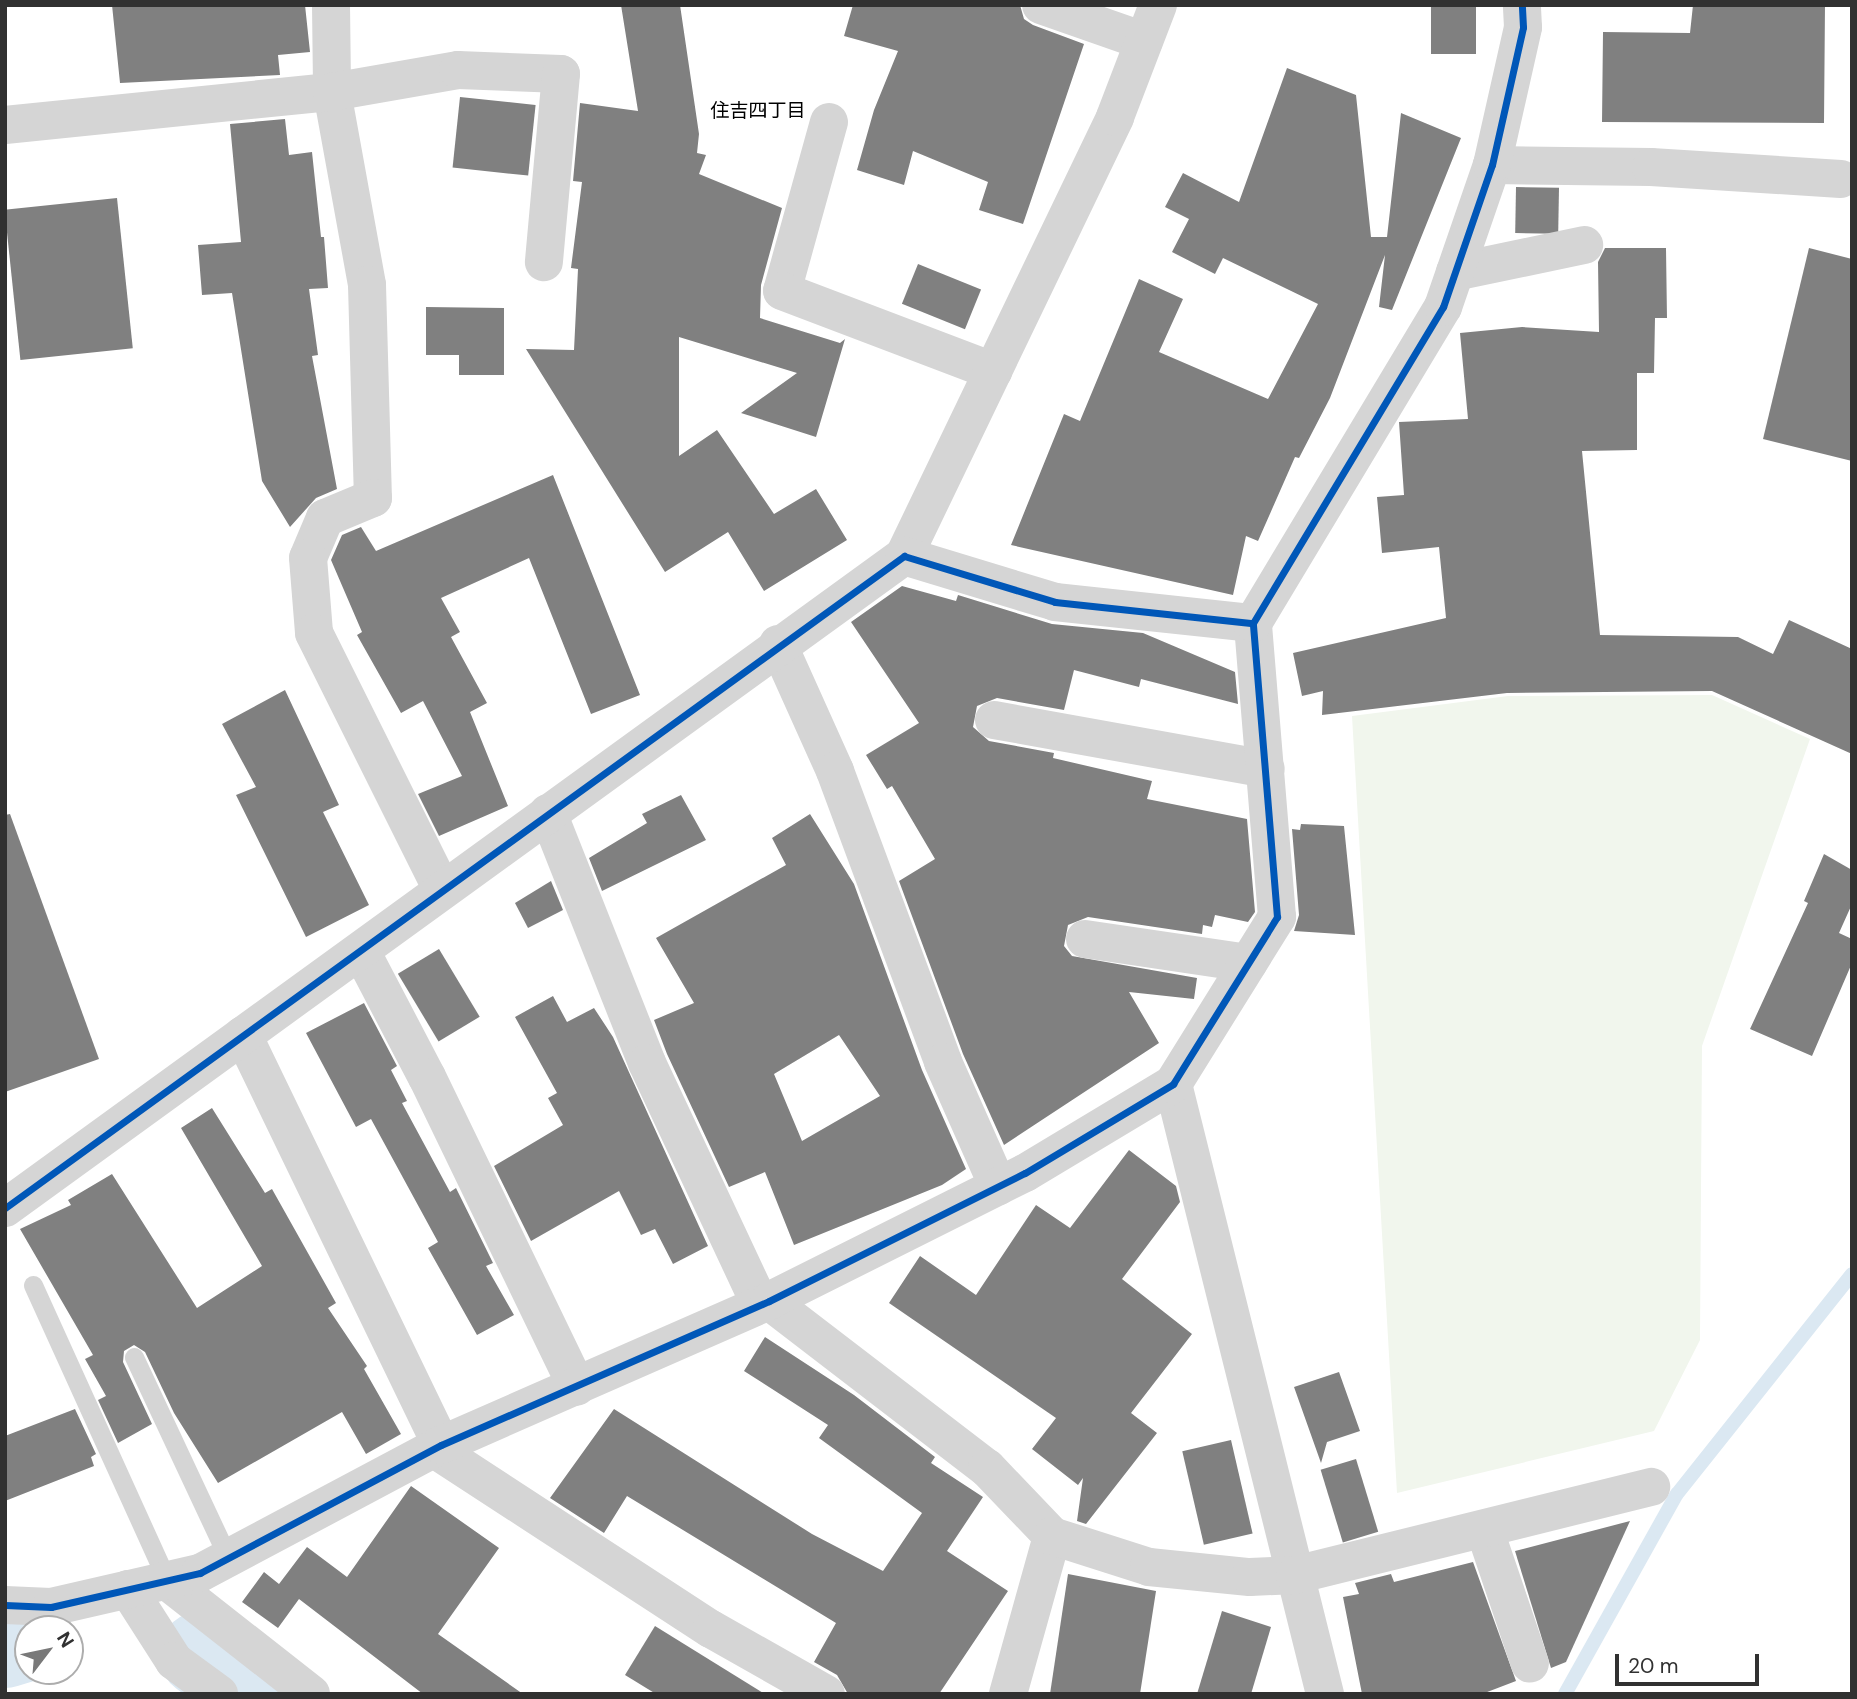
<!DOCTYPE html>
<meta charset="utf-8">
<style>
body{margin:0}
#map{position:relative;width:1857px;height:1699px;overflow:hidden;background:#fff;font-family:"DM Sans","Noto Sans JP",sans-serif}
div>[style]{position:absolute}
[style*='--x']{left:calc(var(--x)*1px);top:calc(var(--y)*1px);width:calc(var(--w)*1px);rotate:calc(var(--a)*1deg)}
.green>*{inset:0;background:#f1f6ed}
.stream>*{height:14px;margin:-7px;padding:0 7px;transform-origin:7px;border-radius:7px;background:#dbe8f2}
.river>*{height:86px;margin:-43px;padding:0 43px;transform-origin:43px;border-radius:43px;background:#dbe8f2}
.building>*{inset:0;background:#808080;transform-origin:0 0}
.lane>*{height:19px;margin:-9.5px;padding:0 9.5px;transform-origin:9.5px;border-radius:9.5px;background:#d5d5d5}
.street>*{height:38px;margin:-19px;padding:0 19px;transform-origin:19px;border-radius:19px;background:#d5d5d5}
.cycleway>*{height:7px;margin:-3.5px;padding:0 3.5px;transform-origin:3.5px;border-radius:3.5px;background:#0057b8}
span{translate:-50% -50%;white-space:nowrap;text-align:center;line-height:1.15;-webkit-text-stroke:7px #fff;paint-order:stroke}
.neighbourhood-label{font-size:19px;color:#000}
.frame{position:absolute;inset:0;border:7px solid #313131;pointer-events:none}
.north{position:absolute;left:14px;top:1615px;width:70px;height:70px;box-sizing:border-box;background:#fff;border:2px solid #adadad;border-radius:50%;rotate:58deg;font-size:19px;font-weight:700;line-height:28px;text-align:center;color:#313131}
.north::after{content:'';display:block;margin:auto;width:24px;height:32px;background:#797979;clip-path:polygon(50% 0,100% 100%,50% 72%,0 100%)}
.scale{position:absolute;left:1615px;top:1654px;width:144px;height:32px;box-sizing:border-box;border:4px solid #313131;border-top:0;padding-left:9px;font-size:21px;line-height:24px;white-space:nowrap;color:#313131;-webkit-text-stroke:5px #fff;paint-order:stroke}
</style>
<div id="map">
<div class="green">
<i style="clip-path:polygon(1712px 695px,1810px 739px,1702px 1046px,1700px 1340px,1654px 1431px,1397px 1493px,1352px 716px,1508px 696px)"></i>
</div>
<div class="stream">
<i style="--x:237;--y:1692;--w:9;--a:-72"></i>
<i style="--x:240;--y:1683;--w:18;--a:38"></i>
<i style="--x:1565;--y:1694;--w:229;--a:-60.8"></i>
<i style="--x:1677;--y:1494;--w:281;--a:-51.5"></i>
</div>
<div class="river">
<i style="--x:5;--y:1645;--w:24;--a:-17"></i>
<i style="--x:202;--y:1654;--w:48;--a:37.3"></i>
</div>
<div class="building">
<i style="clip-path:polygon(112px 5px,305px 5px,310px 52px,278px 55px,280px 75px,120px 83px)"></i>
<i style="clip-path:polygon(621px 5px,680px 5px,699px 134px,697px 153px,706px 155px,699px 174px,782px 208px,761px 285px,760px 318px,840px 343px,845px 339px,816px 437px,741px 413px,797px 373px,679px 337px,679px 456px,717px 430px,774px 514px,816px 489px,847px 540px,764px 591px,728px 532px,665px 572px,526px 349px,574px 350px,578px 269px,571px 268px,582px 182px,573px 181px,580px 103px,638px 111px)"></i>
<i style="clip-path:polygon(853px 5px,1020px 5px,1024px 19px,1033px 25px,1084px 44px,1023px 224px,979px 210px,988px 182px,913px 151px,904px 185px,857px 170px,874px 110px,898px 51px,844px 36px)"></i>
<i style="left:1431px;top:5px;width:45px;height:49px"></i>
<i style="clip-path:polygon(1693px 5px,1825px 5px,1824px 123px,1602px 122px,1603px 32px,1690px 33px)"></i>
<i style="clip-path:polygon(1287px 68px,1356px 95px,1371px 237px,1387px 237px,1401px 113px,1461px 138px,1392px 310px,1379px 307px,1385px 255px,1330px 398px,1299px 458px,1295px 457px,1258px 541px,1246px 536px,1233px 595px,1011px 545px,1064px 414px,1080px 421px,1139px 279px,1183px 299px,1159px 352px,1268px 399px,1318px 304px,1223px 258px,1215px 274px,1172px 252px,1189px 219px,1165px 207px,1183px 173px,1239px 202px)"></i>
<i style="left:460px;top:97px;width:76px;height:71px;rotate:6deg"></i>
<i style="clip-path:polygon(285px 119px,289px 155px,312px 152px,321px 237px,324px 237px,328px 288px,309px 289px,318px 355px,312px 356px,337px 489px,316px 498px,290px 527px,262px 481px,232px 293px,202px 295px,198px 245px,241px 242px,230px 124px)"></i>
<i style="left:1516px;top:187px;width:43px;height:46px;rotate:1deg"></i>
<i style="left:117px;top:198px;width:151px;height:113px;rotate:84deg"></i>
<i style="clip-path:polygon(1605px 248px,1666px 248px,1667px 318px,1655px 318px,1654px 373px,1637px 373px,1637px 450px,1582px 451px,1600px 635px,1738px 637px,1773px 654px,1789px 620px,1852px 649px,1852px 754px,1712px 691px,1507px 693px,1322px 715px,1323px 691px,1302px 696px,1293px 653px,1446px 618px,1439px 547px,1382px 553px,1377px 497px,1404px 495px,1399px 422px,1468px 419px,1460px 333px,1522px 327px,1599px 332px,1598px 262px)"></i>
<i style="clip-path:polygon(1809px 248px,1852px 259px,1852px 461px,1763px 439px)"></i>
<i style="left:918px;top:264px;width:68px;height:43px;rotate:22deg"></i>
<i style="clip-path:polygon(426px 307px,504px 308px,504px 375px,459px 375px,459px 355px,426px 355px)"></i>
<i style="clip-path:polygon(553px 475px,640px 695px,591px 714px,529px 558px,441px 598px,460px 632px,451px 637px,487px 703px,470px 712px,508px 806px,439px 836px,418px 794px,462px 776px,423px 701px,401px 713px,357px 635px,362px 632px,331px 560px,342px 535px,361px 527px,376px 551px)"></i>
<i style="clip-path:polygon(902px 586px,956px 601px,958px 595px,1052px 624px,1143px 633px,1235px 672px,1238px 704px,1141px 679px,1139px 687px,1074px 670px,1064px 710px,997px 698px,977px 706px,973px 727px,989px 741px,1054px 753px,1053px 758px,1152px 781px,1147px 799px,1247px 819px,1255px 912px,1248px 922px,1215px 915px,1212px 927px,1203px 925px,1202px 934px,1088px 917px,1068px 925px,1064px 946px,1072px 956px,1197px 978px,1194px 999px,1129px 992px,1159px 1043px,1004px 1145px,963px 1054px,899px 881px,935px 859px,892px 786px,887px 789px,866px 755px,919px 723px,851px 622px)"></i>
<i style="clip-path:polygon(285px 690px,339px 805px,323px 812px,369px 905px,306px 937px,236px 795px,256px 787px,222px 724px)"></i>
<i style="clip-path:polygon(681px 795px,706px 840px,602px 891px,589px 858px,647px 823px,642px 814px)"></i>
<i style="clip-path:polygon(10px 814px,99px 1059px,5px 1092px,5px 815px)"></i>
<i style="clip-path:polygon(evenodd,810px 814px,854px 884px,922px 1070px,966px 1169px,942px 1185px,794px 1245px,765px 1172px,729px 1187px,667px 1054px,654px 1020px,694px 1003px,656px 938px,786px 865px,772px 838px,810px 814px,839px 1035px,880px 1096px,802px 1141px,774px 1074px,839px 1035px)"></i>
<i style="clip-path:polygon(1301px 824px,1344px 826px,1355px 935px,1294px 931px,1299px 915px,1292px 829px,1300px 830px)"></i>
<i style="clip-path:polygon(1824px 854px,1852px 870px,1852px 904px,1839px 933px,1852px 939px,1852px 963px,1812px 1056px,1750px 1029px,1808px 903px,1804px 901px)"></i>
<i style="clip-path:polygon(551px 881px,563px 910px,528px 928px,515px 903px)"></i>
<i style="left:439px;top:949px;width:79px;height:48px;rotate:59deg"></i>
<i style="clip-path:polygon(553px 996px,567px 1022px,594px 1008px,613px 1037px,708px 1246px,673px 1264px,655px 1229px,641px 1235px,619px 1191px,531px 1241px,494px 1166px,563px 1125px,548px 1098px,557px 1093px,515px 1017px)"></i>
<i style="clip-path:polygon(364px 1003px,397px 1066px,391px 1070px,407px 1101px,402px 1103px,450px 1192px,456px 1188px,493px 1263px,486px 1266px,514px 1315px,477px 1335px,428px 1248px,438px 1242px,371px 1119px,356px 1127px,306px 1033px)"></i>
<i style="clip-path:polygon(212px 1108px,265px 1193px,272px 1189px,336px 1303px,328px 1308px,367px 1366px,364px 1369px,401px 1434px,366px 1454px,342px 1412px,218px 1483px,174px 1413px,145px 1352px,134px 1345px,124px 1351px,123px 1362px,152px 1424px,118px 1443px,98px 1400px,106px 1396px,85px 1359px,93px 1355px,20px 1229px,71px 1205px,68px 1200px,112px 1174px,197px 1308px,262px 1266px,181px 1128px)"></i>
<i style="clip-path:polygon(1129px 1150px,1176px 1186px,1180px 1202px,1122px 1279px,1192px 1334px,1131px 1413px,1157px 1433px,1086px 1524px,1077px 1521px,1083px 1478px,1078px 1485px,1032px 1449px,1056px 1418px,889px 1303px,920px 1256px,976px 1295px,1036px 1205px,1070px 1228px)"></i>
<i style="clip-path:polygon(765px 1337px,854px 1395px,935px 1457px,931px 1463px,983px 1497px,947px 1551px,1008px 1591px,939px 1694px,848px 1694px,837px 1675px,814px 1662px,836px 1623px,627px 1496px,604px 1533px,550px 1498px,614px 1409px,812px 1534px,883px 1571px,922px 1513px,819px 1438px,828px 1425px,744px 1371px)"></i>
<i style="clip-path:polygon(1339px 1372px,1360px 1431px,1327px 1442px,1321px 1463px,1294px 1387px)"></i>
<i style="clip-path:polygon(75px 1409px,96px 1454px,91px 1457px,94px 1466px,5px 1501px,5px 1436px)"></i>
<i style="left:1231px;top:1440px;width:96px;height:50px;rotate:77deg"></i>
<i style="left:1356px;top:1459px;width:76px;height:37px;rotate:73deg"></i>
<i style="clip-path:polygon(411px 1486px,499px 1548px,438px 1634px,523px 1694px,423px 1694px,299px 1599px,278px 1628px,242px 1602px,264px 1572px,279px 1584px,307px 1547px,347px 1577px)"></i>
<i style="clip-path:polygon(1630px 1521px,1566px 1662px,1551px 1668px,1515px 1551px)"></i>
<i style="clip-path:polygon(1473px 1562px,1516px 1681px,1482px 1694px,1362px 1694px,1343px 1597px,1359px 1594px,1355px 1583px,1391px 1574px,1394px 1582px)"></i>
<i style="clip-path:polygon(1068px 1574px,1156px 1591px,1140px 1694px,1050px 1694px)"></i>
<i style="clip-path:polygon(1222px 1611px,1271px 1627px,1251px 1694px,1197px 1694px)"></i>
<i style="clip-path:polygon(655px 1626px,765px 1694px,656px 1694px,625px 1675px)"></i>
</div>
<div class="lane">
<i style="--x:33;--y:1285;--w:325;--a:65.6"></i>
<i style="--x:134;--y:1357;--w:222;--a:64.9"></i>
</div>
<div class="street">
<i style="--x:331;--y:5;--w:87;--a:89.3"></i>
<i style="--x:332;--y:92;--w:196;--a:79.7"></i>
<i style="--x:367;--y:285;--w:213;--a:88.4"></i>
<i style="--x:373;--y:498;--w:52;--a:157.4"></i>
<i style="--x:325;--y:518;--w:43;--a:113"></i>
<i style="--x:308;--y:558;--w:75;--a:85.4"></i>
<i style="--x:314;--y:633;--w:287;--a:63.5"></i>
<i style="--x:1041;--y:5;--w:109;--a:19.3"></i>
<i style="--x:829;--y:122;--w:175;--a:105.5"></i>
<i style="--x:782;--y:291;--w:226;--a:20.8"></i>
<i style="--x:5;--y:125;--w:329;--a:-5.8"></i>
<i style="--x:332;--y:92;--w:128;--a:-9.9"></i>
<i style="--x:458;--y:70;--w:103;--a:2.2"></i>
<i style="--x:561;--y:74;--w:189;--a:95.2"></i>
<i style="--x:1492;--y:165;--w:159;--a:0.7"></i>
<i style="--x:1651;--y:167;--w:190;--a:3.6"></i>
<i style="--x:1455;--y:272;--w:132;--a:-11.8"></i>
<i style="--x:904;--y:556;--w:487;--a:-64.3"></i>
<i style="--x:1115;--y:117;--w:120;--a:-69"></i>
<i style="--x:778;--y:644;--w:139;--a:65.8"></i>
<i style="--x:835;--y:771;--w:310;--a:69.6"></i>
<i style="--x:943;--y:1062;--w:136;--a:66.1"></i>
<i style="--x:994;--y:720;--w:276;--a:10.2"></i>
<i style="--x:548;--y:813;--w:269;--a:68.4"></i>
<i style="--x:647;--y:1063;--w:266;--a:64.9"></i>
<i style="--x:1085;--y:939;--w:165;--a:8.4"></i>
<i style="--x:361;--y:951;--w:142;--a:62.4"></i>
<i style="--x:427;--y:1077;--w:344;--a:64.2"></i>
<i style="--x:243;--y:1035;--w:455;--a:64.2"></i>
<i style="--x:1173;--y:1084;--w:629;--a:76.01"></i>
<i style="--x:5;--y:1208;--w:1111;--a:-35.95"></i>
<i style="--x:904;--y:556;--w:158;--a:16.9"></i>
<i style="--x:1055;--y:602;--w:199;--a:6.1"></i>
<i style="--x:769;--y:1301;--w:275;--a:37.5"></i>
<i style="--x:987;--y:1468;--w:94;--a:46.3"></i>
<i style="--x:436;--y:1450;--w:328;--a:33.1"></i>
<i style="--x:711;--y:1629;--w:132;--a:29.5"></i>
<i style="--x:1485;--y:1531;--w:140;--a:71.3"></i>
<i style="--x:167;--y:1581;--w:183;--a:38.1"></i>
<i style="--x:128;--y:1589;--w:85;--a:57.4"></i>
<i style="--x:174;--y:1661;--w:56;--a:36.3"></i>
<i style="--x:5;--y:1605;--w:46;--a:2.5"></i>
<i style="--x:51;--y:1607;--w:153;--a:-12.9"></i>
<i style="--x:200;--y:1573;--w:273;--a:-28"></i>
<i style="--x:441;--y:1445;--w:358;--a:-23.7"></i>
<i style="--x:769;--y:1301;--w:286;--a:-26.6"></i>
<i style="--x:1025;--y:1173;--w:173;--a:-31"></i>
<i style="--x:1173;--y:1084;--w:197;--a:-58.1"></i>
<i style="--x:1277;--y:917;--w:295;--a:-94.7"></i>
<i style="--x:1253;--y:623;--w:369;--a:-59"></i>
<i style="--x:1443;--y:307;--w:150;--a:-71"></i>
<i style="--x:1492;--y:165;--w:141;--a:-77.3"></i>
<i style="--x:1523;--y:27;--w:22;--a:-93"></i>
<i style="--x:1008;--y:1694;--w:164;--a:-74.4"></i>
<i style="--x:1052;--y:1536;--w:102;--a:17.7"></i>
<i style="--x:1149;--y:1567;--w:101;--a:5.7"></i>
<i style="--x:1250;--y:1577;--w:45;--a:-2.5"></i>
<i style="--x:1295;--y:1575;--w:367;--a:-13.9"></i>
</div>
<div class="cycleway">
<i style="--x:5;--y:1208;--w:1111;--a:-35.95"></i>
<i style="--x:904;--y:556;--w:158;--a:16.9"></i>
<i style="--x:1055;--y:602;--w:199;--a:6.1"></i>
<i style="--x:5;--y:1605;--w:46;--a:2.5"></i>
<i style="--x:51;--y:1607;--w:153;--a:-12.9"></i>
<i style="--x:200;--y:1573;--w:273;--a:-28"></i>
<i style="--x:441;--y:1445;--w:358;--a:-23.7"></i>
<i style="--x:769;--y:1301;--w:286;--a:-26.6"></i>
<i style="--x:1025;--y:1173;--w:173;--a:-31"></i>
<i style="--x:1173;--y:1084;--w:197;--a:-58.1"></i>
<i style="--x:1277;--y:917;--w:295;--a:-94.7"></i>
<i style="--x:1253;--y:623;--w:369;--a:-59"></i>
<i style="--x:1443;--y:307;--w:150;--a:-71"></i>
<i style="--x:1492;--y:165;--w:141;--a:-77.3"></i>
<i style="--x:1523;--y:27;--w:22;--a:-93"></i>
</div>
<div class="neighbourhood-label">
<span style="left:758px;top:111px">住吉四丁目</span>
</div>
<div class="frame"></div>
<div class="north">N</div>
<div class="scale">20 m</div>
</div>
